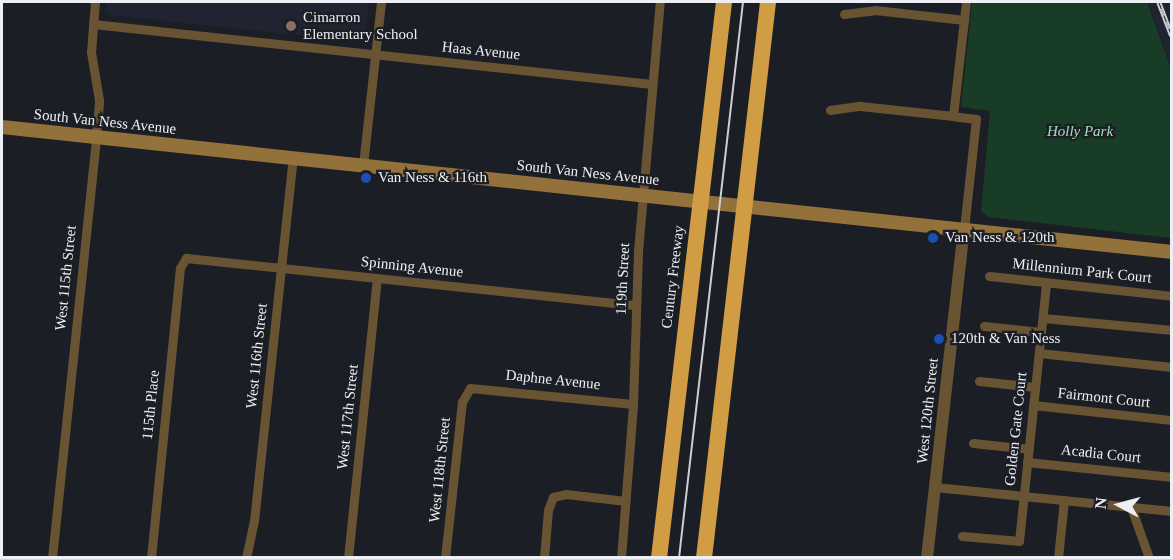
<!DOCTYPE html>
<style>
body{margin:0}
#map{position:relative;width:1173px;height:559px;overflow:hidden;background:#1c1e25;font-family:"Times New Roman",serif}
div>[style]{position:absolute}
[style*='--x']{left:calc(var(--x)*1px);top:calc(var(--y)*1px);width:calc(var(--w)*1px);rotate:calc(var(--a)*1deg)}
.built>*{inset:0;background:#202431}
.green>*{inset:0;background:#193c26}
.minor>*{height:9px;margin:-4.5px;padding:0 4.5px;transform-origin:4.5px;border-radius:4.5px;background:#685433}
.tertiary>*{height:12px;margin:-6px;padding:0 6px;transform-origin:6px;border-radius:6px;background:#685433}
.secondary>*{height:14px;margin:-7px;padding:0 7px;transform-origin:7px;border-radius:7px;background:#93713b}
.motorway>*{height:16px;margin:-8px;padding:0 8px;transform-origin:8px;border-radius:8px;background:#d19d44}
.tram>*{height:1.5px;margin:-0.75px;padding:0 0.75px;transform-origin:0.75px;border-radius:0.75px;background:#cdcfd5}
.rail>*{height:4.5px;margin-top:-2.25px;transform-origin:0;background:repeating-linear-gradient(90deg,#1c1e25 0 7px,#cdcfd5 0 14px);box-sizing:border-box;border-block:2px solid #cdcfd5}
.dots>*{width:16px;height:16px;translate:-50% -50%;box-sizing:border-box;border:3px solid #1c1e25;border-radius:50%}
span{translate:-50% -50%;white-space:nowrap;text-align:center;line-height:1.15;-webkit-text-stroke:4.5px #1c1e25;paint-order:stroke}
.poi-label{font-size:15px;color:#edeff4}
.left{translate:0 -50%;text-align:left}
.street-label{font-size:15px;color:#edeff4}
.park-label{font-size:15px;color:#9fe1b4;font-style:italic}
.frame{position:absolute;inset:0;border:3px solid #edeff4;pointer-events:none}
.north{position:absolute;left:1089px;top:475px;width:60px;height:60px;-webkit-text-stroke:4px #1c1e25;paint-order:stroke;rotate:276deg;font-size:16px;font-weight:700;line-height:24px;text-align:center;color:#edeff4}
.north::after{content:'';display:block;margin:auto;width:21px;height:27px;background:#edeff4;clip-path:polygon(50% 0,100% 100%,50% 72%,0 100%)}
</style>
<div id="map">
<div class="built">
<i style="clip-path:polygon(107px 2px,369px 2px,365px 37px,359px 42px,110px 15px,106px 11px)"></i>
<i style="clip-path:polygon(1148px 2px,1171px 2px,1171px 66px)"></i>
</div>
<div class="green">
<i style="clip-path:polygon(972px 2px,1147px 2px,1171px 68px,1171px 238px,988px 217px,981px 211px,990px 111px,961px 107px)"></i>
</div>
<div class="minor">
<i style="--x:844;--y:14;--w:31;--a:-7"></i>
<i style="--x:875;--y:10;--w:90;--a:6.4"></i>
<i style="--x:93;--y:24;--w:562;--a:6.13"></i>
<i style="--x:830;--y:110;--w:30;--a:-8"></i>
<i style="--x:860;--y:106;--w:94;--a:6.1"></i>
<i style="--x:363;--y:165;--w:164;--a:-83.7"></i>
<i style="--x:964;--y:229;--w:111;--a:-83.8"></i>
<i style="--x:976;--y:119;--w:23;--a:-173"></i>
<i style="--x:953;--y:116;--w:115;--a:-83.5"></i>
<i style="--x:989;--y:276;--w:184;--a:6.2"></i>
<i style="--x:1043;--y:318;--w:130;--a:5.3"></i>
<i style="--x:984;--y:326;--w:57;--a:6"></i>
<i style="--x:1039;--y:353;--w:134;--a:6"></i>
<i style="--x:979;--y:381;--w:56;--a:6.1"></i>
<i style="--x:1033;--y:405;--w:140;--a:6.2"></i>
<i style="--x:973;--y:443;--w:56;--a:6.1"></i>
<i style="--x:1027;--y:462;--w:146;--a:5.9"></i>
<i style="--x:935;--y:487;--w:238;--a:5.8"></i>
<i style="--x:1131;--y:507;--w:54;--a:70.6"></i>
<i style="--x:962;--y:536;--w:57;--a:5"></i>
<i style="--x:1019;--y:541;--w:259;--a:-84"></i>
<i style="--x:52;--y:558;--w:423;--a:-84"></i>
<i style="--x:96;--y:137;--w:37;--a:-85"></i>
<i style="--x:99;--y:100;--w:49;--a:-99.5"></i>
<i style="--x:91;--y:52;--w:50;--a:-85.4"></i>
<i style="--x:151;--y:558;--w:291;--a:-84.3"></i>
<i style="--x:180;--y:268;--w:12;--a:-59"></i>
<i style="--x:186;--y:258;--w:452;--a:6"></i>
<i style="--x:246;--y:558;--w:38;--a:-78"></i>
<i style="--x:254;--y:521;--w:365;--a:-83.9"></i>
<i style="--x:348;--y:558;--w:281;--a:-84.1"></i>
<i style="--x:445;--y:558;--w:157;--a:-83.8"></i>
<i style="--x:462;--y:402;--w:16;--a:-60"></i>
<i style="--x:470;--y:388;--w:164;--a:5.6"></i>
<i style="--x:544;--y:558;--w:48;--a:-85.2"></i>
<i style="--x:548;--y:510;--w:14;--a:-69"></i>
<i style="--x:553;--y:497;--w:13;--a:-13"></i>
<i style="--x:566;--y:494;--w:60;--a:6.7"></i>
<i style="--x:621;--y:558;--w:154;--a:-85.5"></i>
<i style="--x:633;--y:404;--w:153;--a:-88.1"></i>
<i style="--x:638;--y:251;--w:250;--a:-85"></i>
<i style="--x:1058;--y:558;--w:58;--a:-84.1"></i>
</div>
<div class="tertiary">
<i style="--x:927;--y:558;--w:331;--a:-83.6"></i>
</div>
<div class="secondary">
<i style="--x:2;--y:127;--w:1177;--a:6.1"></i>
</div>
<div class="motorway">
<i style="--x:659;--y:558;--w:560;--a:-83.33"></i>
<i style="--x:704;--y:558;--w:560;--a:-83.43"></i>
</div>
<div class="tram">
<i style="--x:679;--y:558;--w:560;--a:-83.43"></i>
</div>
<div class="rail">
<i style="--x:1159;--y:2;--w:36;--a:69"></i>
</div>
<div class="dots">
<i style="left:291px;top:26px;background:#8d6e63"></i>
<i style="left:366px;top:178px;background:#1a4fb4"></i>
<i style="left:933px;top:238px;background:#1a4fb4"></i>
<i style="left:939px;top:339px;background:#1a4fb4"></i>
</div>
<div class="poi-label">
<span class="left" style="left:303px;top:26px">Cimarron<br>Elementary School</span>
<span class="left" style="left:378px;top:178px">Van Ness &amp; 116th</span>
<span class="left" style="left:945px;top:238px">Van Ness &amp; 120th</span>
<span class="left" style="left:951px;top:339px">120th &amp; Van Ness</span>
</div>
<div class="street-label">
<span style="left:481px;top:51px;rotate:6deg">Haas Avenue</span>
<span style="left:105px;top:122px;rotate:6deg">South Van Ness Avenue</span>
<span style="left:588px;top:173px;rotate:6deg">South Van Ness Avenue</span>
<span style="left:412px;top:267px;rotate:6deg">Spinning Avenue</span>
<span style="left:1082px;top:271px;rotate:6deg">Millennium Park Court</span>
<span style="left:673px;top:277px;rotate:-83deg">Century Freeway</span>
<span style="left:66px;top:278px;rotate:-84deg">West 115th Street</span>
<span style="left:623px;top:279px;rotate:-87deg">119th Street</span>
<span style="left:257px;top:356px;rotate:-84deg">West 116th Street</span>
<span style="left:553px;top:380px;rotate:6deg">Daphne Avenue</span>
<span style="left:1104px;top:398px;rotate:6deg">Fairmont Court</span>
<span style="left:151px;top:405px;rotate:-84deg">115th Place</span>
<span style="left:928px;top:411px;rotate:-84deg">West 120th Street</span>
<span style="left:348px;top:417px;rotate:-84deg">West 117th Street</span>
<span style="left:1016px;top:429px;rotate:-84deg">Golden Gate Court</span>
<span style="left:1101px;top:454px;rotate:6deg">Acadia Court</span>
<span style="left:440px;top:470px;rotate:-84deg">West 118th Street</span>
</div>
<div class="park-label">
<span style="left:1080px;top:132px">Holly Park</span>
</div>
<div class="frame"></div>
<div class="north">N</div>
</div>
